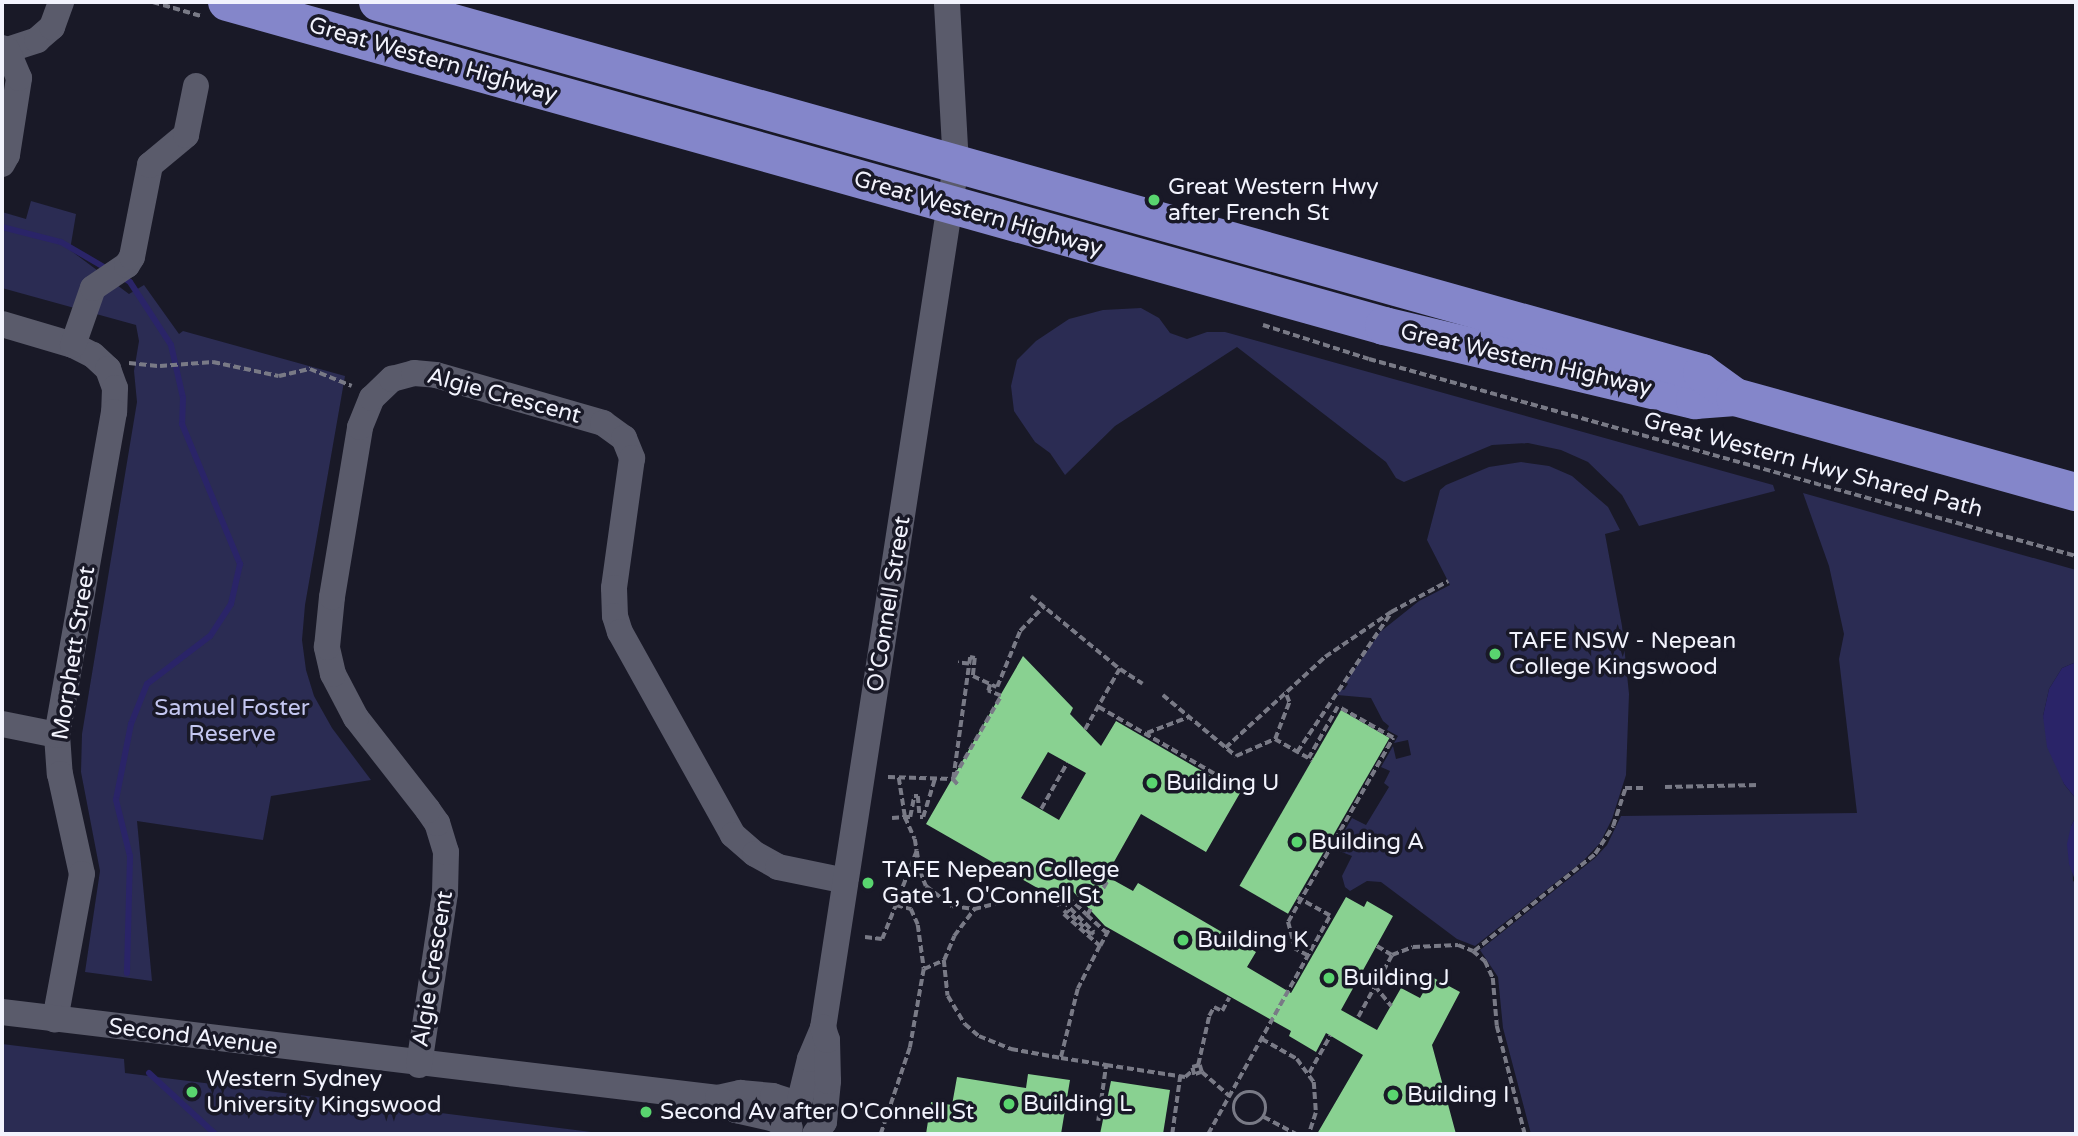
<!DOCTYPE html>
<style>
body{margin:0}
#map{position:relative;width:2078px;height:1136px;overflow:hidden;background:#191927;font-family:"Varela Round",sans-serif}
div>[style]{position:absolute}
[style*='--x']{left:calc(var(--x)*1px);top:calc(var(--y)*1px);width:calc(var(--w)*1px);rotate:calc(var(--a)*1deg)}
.green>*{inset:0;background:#2b2c53}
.water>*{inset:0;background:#2a2468}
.stream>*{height:6px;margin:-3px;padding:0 3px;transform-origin:3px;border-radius:3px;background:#2a2468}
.building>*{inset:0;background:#89d191;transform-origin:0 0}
.path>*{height:3.5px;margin-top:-1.75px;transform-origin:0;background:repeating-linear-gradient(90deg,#797a86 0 7px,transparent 0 10.5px)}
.path>.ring{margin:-1.75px;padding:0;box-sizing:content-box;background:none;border:3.5px solid #797a86;border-radius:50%}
.minor>*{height:26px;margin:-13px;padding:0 13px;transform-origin:13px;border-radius:13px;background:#5a5b6b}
.highway>*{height:38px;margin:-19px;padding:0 19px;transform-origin:19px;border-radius:19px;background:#8486ca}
.dots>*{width:19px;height:19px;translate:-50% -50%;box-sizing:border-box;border:4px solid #191927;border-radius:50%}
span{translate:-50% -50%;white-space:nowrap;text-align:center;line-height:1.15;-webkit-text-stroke:7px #191927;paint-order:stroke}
.street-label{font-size:23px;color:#f2f3fd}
.poi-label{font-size:23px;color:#f2f3fd}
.left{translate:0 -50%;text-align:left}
.park-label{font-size:23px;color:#c4c7f1}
.frame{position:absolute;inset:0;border:4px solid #f2f3fd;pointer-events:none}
</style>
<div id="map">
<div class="green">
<i style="clip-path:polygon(31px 201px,76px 214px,70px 250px,129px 294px,144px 285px,179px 334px,183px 331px,345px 376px,305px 605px,302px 640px,306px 670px,314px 696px,332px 728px,371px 780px,271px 796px,263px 840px,137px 821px,152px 981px,85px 972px,100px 871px,81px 772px,82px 734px,137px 402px,134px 371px,139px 341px,136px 325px,2px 288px,2px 212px,26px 219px)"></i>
<i style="clip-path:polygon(1141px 308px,1159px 318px,1170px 333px,1187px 339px,1207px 332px,1225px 332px,1773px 485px,1775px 491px,1639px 526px,1622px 495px,1588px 462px,1561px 450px,1528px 443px,1492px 445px,1404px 482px,1396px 478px,1386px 462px,1237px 347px,1115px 426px,1065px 475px,1050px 453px,1035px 442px,1014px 411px,1011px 386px,1017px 360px,1036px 341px,1069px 319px,1103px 310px)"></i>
<i style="clip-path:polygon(1521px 462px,1549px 466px,1572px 476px,1608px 507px,1620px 530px,1605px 534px,1622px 626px,1629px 694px,1626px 775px,1612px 819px,1600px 843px,1583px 861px,1475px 946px,1457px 939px,1381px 882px,1367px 881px,1350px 891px,1345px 887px,1342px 876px,1352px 856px,1334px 849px,1352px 818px,1366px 825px,1389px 787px,1384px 783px,1390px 771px,1381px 767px,1393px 746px,1396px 759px,1411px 755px,1408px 740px,1394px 743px,1398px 736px,1387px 730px,1389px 726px,1383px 721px,1371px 698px,1337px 695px,1341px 689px,1344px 690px,1348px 684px,1346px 682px,1380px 632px,1419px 601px,1450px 585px,1427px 540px,1440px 490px,1446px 485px,1489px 467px)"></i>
<i style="clip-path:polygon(1803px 493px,2076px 570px,2076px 662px,2062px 668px,2049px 689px,2043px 716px,2064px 784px,2076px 799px,2076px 816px,2071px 826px,2073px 881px,2076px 883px,2076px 1134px,1531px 1134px,1503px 1028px,1498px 977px,1480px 950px,1595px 858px,1607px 845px,1621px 816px,1857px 813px,1839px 659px,1844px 634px,1829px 566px)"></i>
<i style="clip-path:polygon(2px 1044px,124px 1059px,125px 1073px,607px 1134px,2px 1134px)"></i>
</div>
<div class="water">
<i style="clip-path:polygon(2076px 662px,2076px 799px,2064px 784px,2047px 747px,2043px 716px,2049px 689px,2062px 668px)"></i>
<i style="clip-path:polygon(2076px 816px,2076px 883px,2069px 864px,2067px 844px,2071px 826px)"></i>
</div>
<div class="stream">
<i style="--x:2;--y:227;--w:61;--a:14.3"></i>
<i style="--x:61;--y:242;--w:56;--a:30.3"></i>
<i style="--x:122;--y:277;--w:9;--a:32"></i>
<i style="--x:130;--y:282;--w:75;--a:56.9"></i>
<i style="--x:171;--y:345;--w:54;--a:77.2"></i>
<i style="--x:183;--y:398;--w:26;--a:92"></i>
<i style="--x:182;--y:424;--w:152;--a:67.5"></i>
<i style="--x:240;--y:564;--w:41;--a:102.7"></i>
<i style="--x:231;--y:604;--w:38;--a:123"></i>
<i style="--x:210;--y:636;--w:79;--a:142.7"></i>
<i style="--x:147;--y:684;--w:43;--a:111.8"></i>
<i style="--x:131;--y:724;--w:77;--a:101.2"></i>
<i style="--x:116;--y:800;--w:58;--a:76"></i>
<i style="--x:130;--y:856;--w:117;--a:91.5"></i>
<i style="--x:149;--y:1073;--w:90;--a:42.7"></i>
</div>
<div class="building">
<i style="clip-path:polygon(evenodd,1023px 656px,1073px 708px,1070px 714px,1101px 746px,1116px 721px,1240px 793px,1206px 852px,1141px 814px,1106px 876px,1133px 891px,1138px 883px,1256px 952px,1247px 967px,1291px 993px,1346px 897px,1364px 907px,1367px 901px,1393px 916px,1341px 1010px,1377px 1030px,1401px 988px,1420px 998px,1432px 977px,1460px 992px,1432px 1045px,1456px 1134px,1317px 1134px,1363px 1055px,1326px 1033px,1316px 1052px,1289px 1036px,1291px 1031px,1105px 926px,1068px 886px,1055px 898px,926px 824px,1023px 656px,1048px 752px,1086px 773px,1059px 820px,1021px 798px,1048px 752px)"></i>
<i style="left:1341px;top:710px;width:56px;height:203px;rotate:30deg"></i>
<i style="clip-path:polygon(1028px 1074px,1070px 1080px,1061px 1134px,926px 1134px,931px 1102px,952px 1105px,957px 1077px,1026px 1088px)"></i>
<i style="clip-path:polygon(1111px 1081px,1170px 1090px,1163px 1134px,1100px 1134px)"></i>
</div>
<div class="path">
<i style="--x:153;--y:2;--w:50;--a:16.3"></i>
<i style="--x:1263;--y:325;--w:111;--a:17.8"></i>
<i style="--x:1369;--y:359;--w:734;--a:15.57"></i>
<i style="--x:129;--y:363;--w:31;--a:6"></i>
<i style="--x:160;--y:366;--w:53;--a:-4.3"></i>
<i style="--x:213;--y:362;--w:67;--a:12"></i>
<i style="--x:279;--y:376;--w:32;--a:-13"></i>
<i style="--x:310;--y:369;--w:45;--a:22"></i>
<i style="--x:1031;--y:596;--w:115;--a:39.4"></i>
<i style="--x:1120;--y:669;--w:70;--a:119.8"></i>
<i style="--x:969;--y:664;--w:7;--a:-82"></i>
<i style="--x:970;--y:657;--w:5;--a:11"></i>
<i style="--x:975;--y:658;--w:18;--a:96"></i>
<i style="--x:973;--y:676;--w:26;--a:25"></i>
<i style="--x:997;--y:687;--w:61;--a:-67.7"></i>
<i style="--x:1020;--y:631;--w:35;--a:-46"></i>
<i style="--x:1120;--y:669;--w:27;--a:33"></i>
<i style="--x:1163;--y:695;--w:95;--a:39.9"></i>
<i style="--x:1236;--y:756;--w:43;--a:-23.6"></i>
<i style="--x:1275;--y:739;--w:43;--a:29.6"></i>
<i style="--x:1099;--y:707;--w:166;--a:30"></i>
<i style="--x:1147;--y:733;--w:45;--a:-20.9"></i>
<i style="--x:1275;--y:739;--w:40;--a:-69"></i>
<i style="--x:1289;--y:702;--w:11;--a:-112"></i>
<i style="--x:1225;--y:748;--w:135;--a:-42.3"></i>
<i style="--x:1325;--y:657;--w:80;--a:-34.3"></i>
<i style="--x:1391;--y:612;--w:65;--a:-28.5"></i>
<i style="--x:1297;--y:752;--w:166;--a:-56"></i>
<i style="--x:888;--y:777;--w:65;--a:1.8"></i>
<i style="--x:953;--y:779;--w:9;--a:49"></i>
<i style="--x:954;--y:777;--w:94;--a:-59.9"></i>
<i style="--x:1001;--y:696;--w:14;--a:-159"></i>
<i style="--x:988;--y:691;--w:7;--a:-74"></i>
<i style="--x:899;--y:778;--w:39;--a:81"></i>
<i style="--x:953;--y:779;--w:116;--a:-82.1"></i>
<i style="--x:969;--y:664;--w:11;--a:-175"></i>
<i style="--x:1665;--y:787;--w:94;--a:-1.2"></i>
<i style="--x:1041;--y:809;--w:53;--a:-60.5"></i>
<i style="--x:905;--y:817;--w:5;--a:0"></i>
<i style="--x:910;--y:817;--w:21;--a:-79"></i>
<i style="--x:914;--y:796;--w:4;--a:0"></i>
<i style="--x:918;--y:796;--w:21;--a:85"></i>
<i style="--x:920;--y:817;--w:3;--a:0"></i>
<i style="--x:923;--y:817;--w:41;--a:-72.9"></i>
<i style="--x:892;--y:818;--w:13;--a:-4"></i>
<i style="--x:905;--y:817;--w:24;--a:66"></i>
<i style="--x:915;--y:839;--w:12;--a:81"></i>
<i style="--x:917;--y:851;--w:58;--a:111.3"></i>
<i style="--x:917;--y:851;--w:20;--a:81"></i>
<i style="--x:920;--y:871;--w:16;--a:68"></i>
<i style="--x:926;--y:886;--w:33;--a:38"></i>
<i style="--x:952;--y:906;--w:22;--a:8"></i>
<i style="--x:974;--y:909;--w:55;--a:-13.8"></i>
<i style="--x:1027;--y:896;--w:17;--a:7"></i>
<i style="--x:1044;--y:898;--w:17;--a:25"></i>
<i style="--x:1059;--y:905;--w:12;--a:-42"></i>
<i style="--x:1068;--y:897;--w:26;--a:43"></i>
<i style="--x:1087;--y:915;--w:47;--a:-59"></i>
<i style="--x:1111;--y:875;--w:4;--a:-153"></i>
<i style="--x:1059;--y:890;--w:11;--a:38"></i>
<i style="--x:1063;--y:901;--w:44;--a:45"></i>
<i style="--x:1094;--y:932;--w:4;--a:135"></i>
<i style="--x:1091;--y:935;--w:34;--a:-135"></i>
<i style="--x:1067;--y:911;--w:4;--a:135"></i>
<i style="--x:1064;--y:914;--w:48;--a:41.6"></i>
<i style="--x:1100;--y:946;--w:19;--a:-62"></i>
<i style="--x:1087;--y:915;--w:27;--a:42"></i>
<i style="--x:865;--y:937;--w:17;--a:7"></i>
<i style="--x:882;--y:939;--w:37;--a:-68"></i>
<i style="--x:896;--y:905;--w:16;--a:15"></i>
<i style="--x:911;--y:909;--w:17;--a:66"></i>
<i style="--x:918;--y:925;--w:44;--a:82.2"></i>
<i style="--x:924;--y:969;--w:80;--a:100"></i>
<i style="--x:910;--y:1048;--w:91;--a:108.6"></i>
<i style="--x:1100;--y:946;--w:48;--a:117.1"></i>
<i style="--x:1078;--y:989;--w:71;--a:103.8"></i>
<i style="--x:1061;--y:1058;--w:46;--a:8.8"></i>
<i style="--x:1377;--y:946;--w:17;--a:31"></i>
<i style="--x:1392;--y:955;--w:22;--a:-21"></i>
<i style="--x:1413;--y:947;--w:45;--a:-2.5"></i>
<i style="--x:1458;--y:945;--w:16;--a:22"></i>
<i style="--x:1473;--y:951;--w:16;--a:40"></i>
<i style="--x:1485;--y:961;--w:19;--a:65"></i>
<i style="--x:1493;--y:978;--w:48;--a:85.2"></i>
<i style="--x:1497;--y:1026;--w:112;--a:75.5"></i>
<i style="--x:1474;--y:951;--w:155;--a:-38.7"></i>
<i style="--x:1595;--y:854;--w:33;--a:-57"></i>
<i style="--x:1613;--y:826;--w:40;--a:-72"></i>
<i style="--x:1625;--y:788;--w:18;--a:0"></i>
<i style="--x:1308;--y:956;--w:15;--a:-152"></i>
<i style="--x:1295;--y:949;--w:28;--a:-105"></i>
<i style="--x:1288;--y:922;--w:212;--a:-60.3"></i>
<i style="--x:1393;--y:738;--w:63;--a:-150.6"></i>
<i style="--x:1338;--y:707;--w:59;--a:119.6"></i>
<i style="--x:944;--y:960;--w:26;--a:-67"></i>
<i style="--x:954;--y:936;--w:34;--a:-53"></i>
<i style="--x:924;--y:969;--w:22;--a:-24"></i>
<i style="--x:944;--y:960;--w:36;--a:84"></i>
<i style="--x:948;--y:996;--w:33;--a:59"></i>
<i style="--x:965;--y:1024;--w:18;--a:41"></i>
<i style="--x:979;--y:1036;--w:35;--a:22"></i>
<i style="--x:1011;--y:1049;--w:51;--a:10.2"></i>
<i style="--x:1375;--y:986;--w:26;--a:51"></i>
<i style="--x:1358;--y:1017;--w:71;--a:-61.3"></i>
<i style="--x:1262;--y:1039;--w:40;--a:29.7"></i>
<i style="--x:1297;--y:1059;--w:29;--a:54"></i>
<i style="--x:1314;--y:1082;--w:31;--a:86"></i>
<i style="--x:1316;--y:1113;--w:22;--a:108"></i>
<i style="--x:1198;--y:1065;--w:50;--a:-77.3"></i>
<i style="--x:1209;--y:1016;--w:10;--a:-61"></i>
<i style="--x:1214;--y:1007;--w:9;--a:27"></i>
<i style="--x:1222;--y:1011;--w:15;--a:-62"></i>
<i style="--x:1202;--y:1072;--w:9;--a:159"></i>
<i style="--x:1194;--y:1075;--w:8;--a:-104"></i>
<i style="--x:1192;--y:1067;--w:8;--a:-14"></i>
<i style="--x:1200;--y:1065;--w:7;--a:74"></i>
<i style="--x:1202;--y:1072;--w:37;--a:41"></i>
<i style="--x:1309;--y:1073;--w:43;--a:-60.4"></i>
<i class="ring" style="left:1234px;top:1092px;width:28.5px;height:28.5px"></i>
<i style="--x:1264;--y:1117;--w:36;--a:28"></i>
<i style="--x:1098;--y:1121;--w:57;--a:-81.9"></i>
<i style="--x:1106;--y:1065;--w:80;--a:8.6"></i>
<i style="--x:1185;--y:1077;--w:8;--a:-40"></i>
<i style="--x:1172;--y:1134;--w:59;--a:-82.1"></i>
<i style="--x:1208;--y:1134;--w:250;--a:-60.8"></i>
<i style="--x:1330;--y:916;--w:37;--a:-151"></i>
</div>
<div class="minor">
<i style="--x:2;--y:48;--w:5;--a:22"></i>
<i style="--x:7;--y:50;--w:32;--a:-18"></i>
<i style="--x:37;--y:40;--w:20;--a:-41"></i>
<i style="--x:52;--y:27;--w:27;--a:-70"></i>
<i style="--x:2;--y:164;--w:10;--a:-61"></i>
<i style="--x:7;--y:155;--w:78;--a:-81.1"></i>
<i style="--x:19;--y:78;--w:30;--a:-113"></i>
<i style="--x:2;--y:324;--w:74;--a:16.5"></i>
<i style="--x:73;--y:345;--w:22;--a:27"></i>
<i style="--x:93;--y:355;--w:21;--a:43"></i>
<i style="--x:108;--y:369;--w:20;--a:70"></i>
<i style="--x:115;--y:388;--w:24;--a:92"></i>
<i style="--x:114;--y:412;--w:328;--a:100"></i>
<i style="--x:57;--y:735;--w:39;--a:86"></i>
<i style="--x:60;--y:774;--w:102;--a:77.6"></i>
<i style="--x:82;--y:874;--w:148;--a:100.5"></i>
<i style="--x:73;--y:345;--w:60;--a:-70.7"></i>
<i style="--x:93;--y:288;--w:41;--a:-34.1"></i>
<i style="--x:127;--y:265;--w:9;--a:-58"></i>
<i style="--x:132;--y:257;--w:94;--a:-78.9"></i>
<i style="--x:150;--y:165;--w:47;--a:-39.8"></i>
<i style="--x:186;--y:135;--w:50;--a:-78.5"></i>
<i style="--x:2;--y:724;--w:56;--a:11.3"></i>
<i style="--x:2;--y:1012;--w:721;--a:6.85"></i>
<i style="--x:718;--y:1098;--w:23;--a:-13"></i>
<i style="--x:740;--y:1093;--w:33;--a:5"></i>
<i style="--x:773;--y:1096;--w:22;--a:18"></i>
<i style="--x:419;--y:1065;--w:174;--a:-81.4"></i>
<i style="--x:445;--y:893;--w:41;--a:-88.6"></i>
<i style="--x:446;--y:852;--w:30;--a:-107"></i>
<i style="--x:437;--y:823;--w:16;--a:-125"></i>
<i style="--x:428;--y:810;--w:117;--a:-128"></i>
<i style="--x:356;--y:718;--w:50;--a:-117.6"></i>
<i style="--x:333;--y:674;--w:28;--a:-103"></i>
<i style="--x:327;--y:647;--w:50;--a:-84.3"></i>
<i style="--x:332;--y:597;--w:172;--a:-80.6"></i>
<i style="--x:360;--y:427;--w:31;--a:-68"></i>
<i style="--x:372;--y:398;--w:28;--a:-44"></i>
<i style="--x:392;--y:379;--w:23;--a:-15"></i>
<i style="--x:414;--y:373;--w:22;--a:5"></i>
<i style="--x:436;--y:375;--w:174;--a:16"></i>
<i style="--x:603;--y:423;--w:26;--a:36"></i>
<i style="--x:624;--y:438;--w:22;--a:68"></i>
<i style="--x:632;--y:458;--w:131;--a:97.9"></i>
<i style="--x:614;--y:588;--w:28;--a:88"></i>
<i style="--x:615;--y:616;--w:17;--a:73"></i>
<i style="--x:620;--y:632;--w:232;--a:60.9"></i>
<i style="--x:733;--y:835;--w:29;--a:41"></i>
<i style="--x:755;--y:854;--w:26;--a:29"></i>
<i style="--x:778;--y:867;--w:69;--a:11.6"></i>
<i style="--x:718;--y:1098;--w:22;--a:34"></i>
<i style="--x:736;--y:1110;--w:39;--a:13"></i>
<i style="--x:774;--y:1119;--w:18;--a:29"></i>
<i style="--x:800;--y:1100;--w:42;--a:-76.3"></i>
<i style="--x:810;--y:1059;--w:34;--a:-67"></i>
<i style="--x:823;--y:1028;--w:873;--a:-81.24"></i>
<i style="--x:956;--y:165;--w:163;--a:-93.2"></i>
<i style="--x:815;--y:1134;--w:15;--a:-53"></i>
<i style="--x:824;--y:1122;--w:41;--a:-84.4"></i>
<i style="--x:828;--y:1081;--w:41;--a:-91.4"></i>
<i style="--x:827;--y:1040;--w:13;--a:-108"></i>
</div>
<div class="highway">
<i style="--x:227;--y:2;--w:1202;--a:15.64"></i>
<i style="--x:1384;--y:326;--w:320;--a:13.4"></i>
<i style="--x:1695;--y:400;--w:40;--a:-4.3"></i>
<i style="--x:378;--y:2;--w:1375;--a:15.65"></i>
<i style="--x:1702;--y:373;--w:41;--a:36"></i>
<i style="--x:1735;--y:397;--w:354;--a:15.6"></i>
</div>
<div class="dots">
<i style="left:1154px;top:200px;background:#59d56f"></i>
<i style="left:1495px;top:654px;background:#59d56f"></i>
<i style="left:1152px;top:783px;background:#59d56f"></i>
<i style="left:1297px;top:842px;background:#59d56f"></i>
<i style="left:868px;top:883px;background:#59d56f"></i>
<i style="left:1183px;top:940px;background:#59d56f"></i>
<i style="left:1329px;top:978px;background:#59d56f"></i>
<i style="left:192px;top:1092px;background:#59d56f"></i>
<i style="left:1393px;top:1095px;background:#59d56f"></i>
<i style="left:1009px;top:1104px;background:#59d56f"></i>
<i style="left:646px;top:1112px;background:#59d56f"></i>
</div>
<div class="street-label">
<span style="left:433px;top:60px;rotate:16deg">Great Western Highway</span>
<span style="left:978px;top:214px;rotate:16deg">Great Western Highway</span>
<span style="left:1526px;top:360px;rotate:13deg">Great Western Highway</span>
<span style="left:504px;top:396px;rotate:15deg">Algie Crescent</span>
<span style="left:1813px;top:465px;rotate:15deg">Great Western Hwy Shared Path</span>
<span style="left:889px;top:604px;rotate:-81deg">O'Connell Street</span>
<span style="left:74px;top:653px;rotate:-81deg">Morphett Street</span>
<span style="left:433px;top:969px;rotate:-81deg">Algie Crescent</span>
<span style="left:193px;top:1037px;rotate:7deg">Second Avenue</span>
</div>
<div class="poi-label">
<span class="left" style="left:1168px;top:200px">Great Western Hwy<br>after French St</span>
<span class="left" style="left:1509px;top:654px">TAFE NSW - Nepean<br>College Kingswood</span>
<span class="left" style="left:1166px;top:783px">Building U</span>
<span class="left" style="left:1311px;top:842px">Building A</span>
<span class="left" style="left:882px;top:883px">TAFE Nepean College<br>Gate 1, O'Connell St</span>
<span class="left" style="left:1197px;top:940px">Building K</span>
<span class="left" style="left:1343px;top:978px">Building J</span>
<span class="left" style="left:206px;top:1092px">Western Sydney<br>University Kingswood</span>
<span class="left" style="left:1407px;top:1095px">Building I</span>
<span class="left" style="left:1023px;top:1104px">Building L</span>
<span class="left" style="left:660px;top:1112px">Second Av after O'Connell St</span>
</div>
<div class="park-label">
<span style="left:232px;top:721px">Samuel Foster<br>Reserve</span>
</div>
<div class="frame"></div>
</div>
